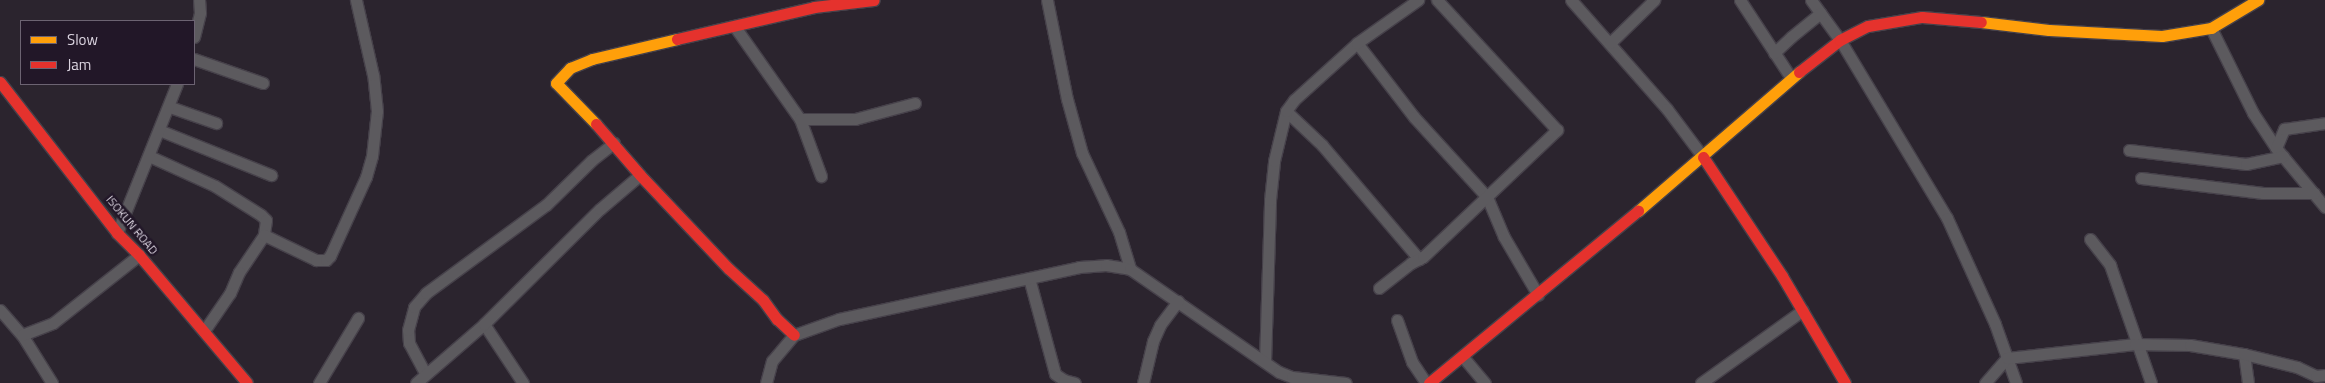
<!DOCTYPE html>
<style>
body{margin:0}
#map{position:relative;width:2325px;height:383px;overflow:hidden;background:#2b242e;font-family:"Titillium Web",sans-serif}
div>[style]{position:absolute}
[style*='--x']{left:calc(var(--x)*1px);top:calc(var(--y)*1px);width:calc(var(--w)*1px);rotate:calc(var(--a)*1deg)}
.roads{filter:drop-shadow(1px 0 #46414a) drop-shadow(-1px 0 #46414a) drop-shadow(0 1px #46414a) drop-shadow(0 -1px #46414a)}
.street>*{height:11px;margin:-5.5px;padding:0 5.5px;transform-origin:5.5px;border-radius:5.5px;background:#5c5a5e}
.slow>*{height:11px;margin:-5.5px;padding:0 5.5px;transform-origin:5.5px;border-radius:5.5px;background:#ff9f0a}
.jam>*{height:11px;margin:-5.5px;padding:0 5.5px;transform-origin:5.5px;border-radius:5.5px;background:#e5322d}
span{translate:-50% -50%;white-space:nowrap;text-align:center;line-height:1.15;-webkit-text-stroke:5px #221728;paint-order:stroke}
.street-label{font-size:12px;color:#dbd4e0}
.legend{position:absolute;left:20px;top:20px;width:175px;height:65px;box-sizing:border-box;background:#221728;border:1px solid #6c6372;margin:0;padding:6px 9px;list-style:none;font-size:15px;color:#dbd4e0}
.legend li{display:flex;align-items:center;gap:10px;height:25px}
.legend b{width:25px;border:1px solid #6c6372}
</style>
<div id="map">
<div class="roads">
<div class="street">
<i style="--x:1047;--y:0;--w:101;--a:78.6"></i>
<i style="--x:1067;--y:99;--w:56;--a:74.5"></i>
<i style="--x:1082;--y:153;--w:87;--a:64.9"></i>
<i style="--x:1119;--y:232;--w:39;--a:73"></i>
<i style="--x:1571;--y:0;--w:145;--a:48.6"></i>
<i style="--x:1667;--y:109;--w:60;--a:53.1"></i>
<i style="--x:1740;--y:0;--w:93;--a:56.8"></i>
<i style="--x:1811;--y:0;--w:49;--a:54.1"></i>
<i style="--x:1840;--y:40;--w:208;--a:59"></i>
<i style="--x:1947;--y:218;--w:116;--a:65.6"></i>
<i style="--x:1995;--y:324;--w:63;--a:70.4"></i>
<i style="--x:735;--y:27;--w:113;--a:54.8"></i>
<i style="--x:800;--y:119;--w:61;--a:69.8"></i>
<i style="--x:2211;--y:28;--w:95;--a:63.7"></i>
<i style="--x:2253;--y:113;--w:42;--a:56.7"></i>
<i style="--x:2276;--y:148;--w:77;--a:50.3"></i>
<i style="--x:194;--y:37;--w:25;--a:-76"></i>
<i style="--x:200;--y:13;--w:13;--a:-94"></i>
<i style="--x:1357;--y:43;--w:93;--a:52.4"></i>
<i style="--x:1414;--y:117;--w:108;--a:47.6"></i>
<i style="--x:1487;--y:197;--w:43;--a:67"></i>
<i style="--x:1504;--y:237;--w:67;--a:59.6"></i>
<i style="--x:1610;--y:43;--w:62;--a:-44.3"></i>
<i style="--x:1774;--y:53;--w:23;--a:-43"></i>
<i style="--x:1791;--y:37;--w:38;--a:-39"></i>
<i style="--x:194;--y:59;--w:73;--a:19.2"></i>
<i style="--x:170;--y:107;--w:49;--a:19.2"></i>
<i style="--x:1286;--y:111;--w:50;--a:43.4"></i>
<i style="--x:1322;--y:145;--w:150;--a:49.6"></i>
<i style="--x:800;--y:119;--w:55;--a:0"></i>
<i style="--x:855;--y:119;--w:62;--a:-14.9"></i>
<i style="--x:159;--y:130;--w:121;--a:21.9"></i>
<i style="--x:2276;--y:148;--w:21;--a:-67"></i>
<i style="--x:2284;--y:129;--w:41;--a:-8.3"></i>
<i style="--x:2129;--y:150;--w:118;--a:6.8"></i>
<i style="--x:2246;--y:164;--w:38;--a:-12"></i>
<i style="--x:149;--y:156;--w:72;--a:24.4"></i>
<i style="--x:215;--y:186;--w:54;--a:32.2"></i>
<i style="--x:261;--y:215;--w:7;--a:45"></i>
<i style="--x:266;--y:220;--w:15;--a:98"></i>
<i style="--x:264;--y:235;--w:45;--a:124"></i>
<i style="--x:239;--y:272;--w:23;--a:113"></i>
<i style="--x:230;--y:293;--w:46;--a:124.4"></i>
<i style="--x:2141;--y:178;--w:123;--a:7"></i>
<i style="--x:2263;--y:193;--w:51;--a:0"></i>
<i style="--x:117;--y:233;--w:161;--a:-68.1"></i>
<i style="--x:264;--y:235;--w:58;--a:25.7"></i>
<i style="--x:316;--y:260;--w:10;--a:0"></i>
<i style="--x:326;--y:260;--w:6;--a:-45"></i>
<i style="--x:330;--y:256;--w:87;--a:-65.5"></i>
<i style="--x:366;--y:177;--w:22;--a:-74"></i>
<i style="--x:372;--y:156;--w:45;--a:-83.7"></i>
<i style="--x:377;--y:111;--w:36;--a:-96"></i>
<i style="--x:373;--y:75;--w:77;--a:-102.8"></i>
<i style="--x:2090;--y:239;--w:33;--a:52"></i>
<i style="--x:2110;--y:265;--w:125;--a:70.8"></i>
<i style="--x:1029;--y:278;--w:99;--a:74.8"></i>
<i style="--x:1055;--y:374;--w:11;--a:34"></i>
<i style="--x:1064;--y:380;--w:11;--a:15"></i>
<i style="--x:1379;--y:288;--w:41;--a:-38"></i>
<i style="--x:1411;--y:263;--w:13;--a:-27"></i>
<i style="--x:1423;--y:257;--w:185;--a:-43.5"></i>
<i style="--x:1557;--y:130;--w:177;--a:-132.7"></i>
<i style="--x:0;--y:310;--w:33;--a:49"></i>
<i style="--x:1397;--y:320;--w:45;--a:70.3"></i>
<i style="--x:1412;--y:362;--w:25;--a:56"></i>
<i style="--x:484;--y:324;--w:71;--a:56.5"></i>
<i style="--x:2244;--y:354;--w:29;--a:82"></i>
<i style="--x:1463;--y:357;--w:34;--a:50"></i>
<i style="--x:1265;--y:362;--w:162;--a:-88.2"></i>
<i style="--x:1270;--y:200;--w:39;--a:-84"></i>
<i style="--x:1274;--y:161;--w:51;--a:-76.5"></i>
<i style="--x:1286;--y:111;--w:14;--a:-54"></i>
<i style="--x:1294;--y:100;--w:85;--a:-42.1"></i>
<i style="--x:1357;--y:43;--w:75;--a:-35.2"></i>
<i style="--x:425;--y:373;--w:34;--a:-118"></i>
<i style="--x:409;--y:343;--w:13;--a:-94"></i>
<i style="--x:408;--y:330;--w:24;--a:-75"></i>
<i style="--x:414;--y:307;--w:18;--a:-49"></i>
<i style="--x:426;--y:293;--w:149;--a:-36.3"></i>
<i style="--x:546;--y:205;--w:64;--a:-44.4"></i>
<i style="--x:592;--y:160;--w:28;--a:-38"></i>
<i style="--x:52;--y:383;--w:57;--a:-122"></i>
<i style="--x:22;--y:335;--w:33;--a:-21"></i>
<i style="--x:53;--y:323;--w:110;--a:-38.3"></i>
<i style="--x:319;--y:383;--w:76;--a:-59"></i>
<i style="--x:416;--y:383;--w:90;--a:-40.9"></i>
<i style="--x:484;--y:324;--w:163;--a:-44.8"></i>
<i style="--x:600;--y:209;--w:52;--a:-40.4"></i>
<i style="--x:766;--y:383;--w:23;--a:-75"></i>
<i style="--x:772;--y:361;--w:34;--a:-50"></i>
<i style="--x:794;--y:335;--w:48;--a:-19.6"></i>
<i style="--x:839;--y:319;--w:246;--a:-12.2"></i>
<i style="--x:1079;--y:267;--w:27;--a:-4"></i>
<i style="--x:1106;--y:265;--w:24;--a:9"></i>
<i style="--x:1130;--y:269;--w:181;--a:34.7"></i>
<i style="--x:1279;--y:372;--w:14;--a:21"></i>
<i style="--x:1292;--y:377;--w:54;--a:6.3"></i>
<i style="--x:1143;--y:383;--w:43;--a:-76.6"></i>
<i style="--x:1153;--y:341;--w:17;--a:-66"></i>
<i style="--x:1160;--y:325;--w:30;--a:-53"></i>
<i style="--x:1701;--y:383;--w:125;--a:-35.6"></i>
<i style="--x:1985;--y:383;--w:33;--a:-49"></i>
<i style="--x:2007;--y:358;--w:129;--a:-6.2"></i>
<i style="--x:2135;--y:344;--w:55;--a:1"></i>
<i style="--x:2190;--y:345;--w:55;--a:9.5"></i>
<i style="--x:2244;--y:354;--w:55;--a:13.8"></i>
<i style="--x:2297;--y:367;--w:21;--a:25"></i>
<i style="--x:2316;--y:376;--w:9;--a:-6"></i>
</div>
<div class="slow">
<i style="--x:1981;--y:22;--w:68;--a:6.7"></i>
<i style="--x:2049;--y:30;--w:113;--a:3"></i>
<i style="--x:2162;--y:36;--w:50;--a:-9.3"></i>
<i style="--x:2211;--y:28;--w:55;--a:-30.8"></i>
<i style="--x:596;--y:124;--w:57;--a:-134.3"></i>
<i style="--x:556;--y:83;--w:21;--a:-47"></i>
<i style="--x:570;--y:68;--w:24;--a:-22"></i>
<i style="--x:592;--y:59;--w:87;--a:-13.2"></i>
<i style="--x:1638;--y:211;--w:213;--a:-40.8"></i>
</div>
<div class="jam">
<i style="--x:677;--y:39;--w:141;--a:-13.1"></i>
<i style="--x:814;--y:7;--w:60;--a:-6.7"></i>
<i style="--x:1799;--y:72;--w:52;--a:-38"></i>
<i style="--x:1840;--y:40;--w:31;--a:-27"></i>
<i style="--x:1868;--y:26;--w:55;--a:-9.5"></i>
<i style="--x:1922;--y:17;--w:59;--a:4.8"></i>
<i style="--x:0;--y:82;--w:191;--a:52.2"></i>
<i style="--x:117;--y:233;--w:31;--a:45"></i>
<i style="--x:139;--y:255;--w:167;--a:49.8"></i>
<i style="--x:596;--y:124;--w:67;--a:49.2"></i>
<i style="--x:640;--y:175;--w:129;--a:46.6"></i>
<i style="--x:729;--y:269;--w:46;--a:42.4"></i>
<i style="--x:763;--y:300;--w:24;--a:54"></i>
<i style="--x:777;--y:319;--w:23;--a:43"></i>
<i style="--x:1703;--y:157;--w:143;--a:56.4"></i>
<i style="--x:1782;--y:276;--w:124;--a:59.5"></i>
<i style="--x:1429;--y:383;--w:271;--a:-39.5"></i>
</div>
</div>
<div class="street-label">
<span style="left:132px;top:225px;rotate:50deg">ISOKUN ROAD</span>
</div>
<ul class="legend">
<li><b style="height:6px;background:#ff9f0a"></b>Slow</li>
<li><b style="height:6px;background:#e5322d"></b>Jam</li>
</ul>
</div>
